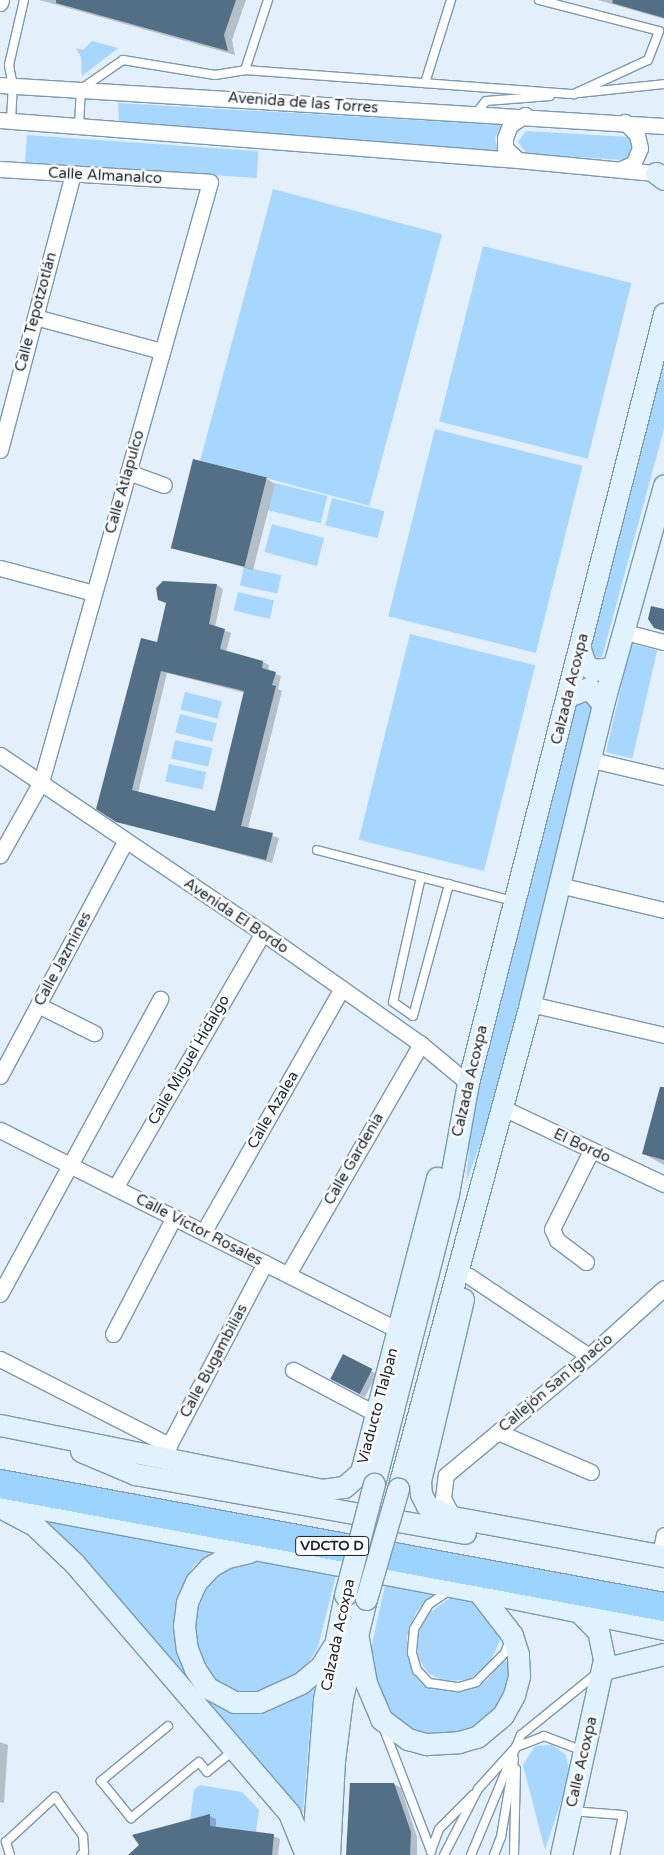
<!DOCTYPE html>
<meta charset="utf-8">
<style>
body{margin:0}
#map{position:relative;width:664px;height:1855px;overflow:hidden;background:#e3effa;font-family:"Varela Round",sans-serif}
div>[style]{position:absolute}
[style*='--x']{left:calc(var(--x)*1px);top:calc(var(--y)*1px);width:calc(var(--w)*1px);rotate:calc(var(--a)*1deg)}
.green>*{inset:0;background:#a7d7fe;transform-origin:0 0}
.shadow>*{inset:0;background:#0003;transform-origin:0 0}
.building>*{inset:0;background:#526f86;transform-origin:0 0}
.roads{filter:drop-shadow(1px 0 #7b99b1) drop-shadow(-1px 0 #7b99b1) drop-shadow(0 1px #7b99b1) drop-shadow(0 -1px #7b99b1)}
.lane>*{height:8px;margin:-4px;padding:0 4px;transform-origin:4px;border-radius:4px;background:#fff}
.street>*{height:15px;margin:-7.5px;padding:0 7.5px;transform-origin:7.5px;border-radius:7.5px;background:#fff}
.secondary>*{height:21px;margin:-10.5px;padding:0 10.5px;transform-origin:10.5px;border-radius:10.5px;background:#e1f2ff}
.highway>*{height:28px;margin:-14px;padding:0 14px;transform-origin:14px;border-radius:14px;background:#9cd3ff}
.bridges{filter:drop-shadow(1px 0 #7b99b1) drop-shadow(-1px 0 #7b99b1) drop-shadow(0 1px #7b99b1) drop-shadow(0 -1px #7b99b1)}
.secondary-bridge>*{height:21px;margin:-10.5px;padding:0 10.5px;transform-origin:10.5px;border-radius:10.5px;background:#e1f2ff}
span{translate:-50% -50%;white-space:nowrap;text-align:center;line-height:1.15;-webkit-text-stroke:5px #fff;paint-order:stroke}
.shield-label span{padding:1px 4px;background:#fff;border:1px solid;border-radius:4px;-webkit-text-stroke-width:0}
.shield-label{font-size:14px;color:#18242e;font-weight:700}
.street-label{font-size:15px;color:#18242e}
</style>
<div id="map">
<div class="green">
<i style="clip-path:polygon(92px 41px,118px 48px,82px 76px,81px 57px,76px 48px,83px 50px)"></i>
<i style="clip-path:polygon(118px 103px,502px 125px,495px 138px,499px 153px,119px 122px)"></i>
<i style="clip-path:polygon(526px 131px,628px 137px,636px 151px,625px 160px,527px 154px,518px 142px)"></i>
<i style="left:27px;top:135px;width:232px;height:27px;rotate:4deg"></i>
<i style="left:273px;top:189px;width:175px;height:281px;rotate:15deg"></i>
<i style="left:483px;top:246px;width:153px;height:181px;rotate:14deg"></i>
<i style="clip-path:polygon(664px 352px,664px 429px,602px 657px,592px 658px,586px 648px)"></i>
<i style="left:435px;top:429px;width:152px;height:193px;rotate:14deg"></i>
<i style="left:275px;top:483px;width:54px;height:28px;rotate:14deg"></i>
<i style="left:332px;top:498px;width:54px;height:28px;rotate:14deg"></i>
<i style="left:272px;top:524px;width:54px;height:29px;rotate:15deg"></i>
<i style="left:244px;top:567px;width:38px;height:19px;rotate:12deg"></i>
<i style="left:238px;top:592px;width:37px;height:19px;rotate:13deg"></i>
<i style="left:410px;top:634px;width:129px;height:212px;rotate:14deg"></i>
<i style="left:631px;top:644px;width:27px;height:111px;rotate:13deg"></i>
<i style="left:185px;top:692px;width:38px;height:18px;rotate:14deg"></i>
<i style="clip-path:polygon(587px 700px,593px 707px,497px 1096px,466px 1183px,475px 1079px,572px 703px)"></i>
<i style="left:180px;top:714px;width:38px;height:19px;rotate:14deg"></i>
<i style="left:175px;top:740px;width:38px;height:19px;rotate:12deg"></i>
<i style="left:169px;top:764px;width:38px;height:18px;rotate:12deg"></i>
<i style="clip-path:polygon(21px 1515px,228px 1552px,194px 1565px,177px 1601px,174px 1638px,184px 1666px,211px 1699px,314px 1684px,302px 1822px,280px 1785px,58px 1535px)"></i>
<i style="clip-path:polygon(256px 1558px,336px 1575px,318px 1647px,306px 1667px,274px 1690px,241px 1696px,213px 1683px,198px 1659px,193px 1631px,196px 1601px,207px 1580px,225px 1567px)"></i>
<i style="clip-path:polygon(386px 1580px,438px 1592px,416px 1612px,407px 1637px,408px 1659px,417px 1678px,431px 1688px,473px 1688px,487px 1680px,502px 1662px,512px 1660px,505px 1701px,476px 1731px,417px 1735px,383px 1708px,368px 1663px)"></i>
<i style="clip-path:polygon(458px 1592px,474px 1597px,502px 1636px,488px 1667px,468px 1680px,443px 1681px,427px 1672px,418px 1657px,417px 1634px,425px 1616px)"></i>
<i style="clip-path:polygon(552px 1745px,566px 1755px,570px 1774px,545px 1850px,523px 1765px,535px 1746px)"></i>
<i style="clip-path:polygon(200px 1785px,242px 1792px,259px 1810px,256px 1832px,210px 1826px,210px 1815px,190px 1820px,194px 1790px)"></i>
</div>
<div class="shadow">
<i style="clip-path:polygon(246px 0,232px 40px,235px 55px,40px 0)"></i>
<i style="clip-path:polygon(598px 0,664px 0,664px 19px)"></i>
<i style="clip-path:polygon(267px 479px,275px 484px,253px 570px,173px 547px)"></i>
<i style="clip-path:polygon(evenodd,163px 582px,217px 585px,223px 589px,215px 627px,231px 633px,226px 652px,263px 662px,269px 665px,268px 671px,281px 676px,278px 689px,282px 691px,248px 828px,279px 838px,272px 863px,117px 821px,167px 604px,157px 594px,163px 582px,167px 673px,245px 693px,216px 812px,138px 793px,167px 673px)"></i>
<i style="clip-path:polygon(664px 1104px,664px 1165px,644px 1154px)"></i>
<i style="left:344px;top:1356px;width:38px;height:26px;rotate:29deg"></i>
<i style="clip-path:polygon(0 1742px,8px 1745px,4px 1803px,0 1802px)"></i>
<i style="clip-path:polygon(394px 1784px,401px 1788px,417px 1837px,417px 1855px,347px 1855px)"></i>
<i style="clip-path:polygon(210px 1816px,216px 1819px,216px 1828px,273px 1836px,280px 1839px,278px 1855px,130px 1855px,141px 1846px)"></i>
</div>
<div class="building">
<i style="clip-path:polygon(56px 0,236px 0,224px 35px,228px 51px,56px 3px)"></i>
<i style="clip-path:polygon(613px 0,664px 0,664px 18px,612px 3px)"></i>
<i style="left:193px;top:459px;width:76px;height:92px;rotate:14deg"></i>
<i style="clip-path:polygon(evenodd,163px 581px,217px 584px,209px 624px,225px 629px,220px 649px,263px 661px,262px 668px,276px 672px,272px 685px,276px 686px,241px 826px,273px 833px,266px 860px,116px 822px,96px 809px,141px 638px,157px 642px,166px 603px,158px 600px,156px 588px,163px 581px,161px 671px,244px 691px,215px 811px,132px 790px,161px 671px)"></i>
<i style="clip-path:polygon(651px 606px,664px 609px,664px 631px,654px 628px,648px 619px)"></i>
<i style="clip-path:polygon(660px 1087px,664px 1087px,664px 1160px,642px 1154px)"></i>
<i style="left:343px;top:1354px;width:33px;height:28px;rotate:27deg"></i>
<i style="clip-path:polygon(350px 1783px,394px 1783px,411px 1832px,410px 1855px,346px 1855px)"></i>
<i style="clip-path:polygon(210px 1814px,210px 1826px,274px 1834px,272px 1855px,128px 1855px,139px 1845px,132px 1835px)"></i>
</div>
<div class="roads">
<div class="lane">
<i style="--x:245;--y:70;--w:74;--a:-71.8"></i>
<i style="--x:425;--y:83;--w:87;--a:-72.6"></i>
<i style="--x:579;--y:93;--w:85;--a:-6"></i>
<i style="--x:477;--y:112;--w:14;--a:-51"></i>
<i style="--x:486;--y:101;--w:64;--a:-4.5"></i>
<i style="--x:11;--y:121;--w:35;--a:-87"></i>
<i style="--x:13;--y:86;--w:21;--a:-101"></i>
<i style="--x:9;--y:65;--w:67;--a:-77"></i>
<i style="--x:79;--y:126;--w:37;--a:-87"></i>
<i style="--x:81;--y:89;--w:51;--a:-34.6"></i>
<i style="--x:123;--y:60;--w:93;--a:9.3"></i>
<i style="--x:215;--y:75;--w:30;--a:-9"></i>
<i style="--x:245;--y:70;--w:330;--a:4.2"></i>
<i style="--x:574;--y:94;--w:81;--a:-24.7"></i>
<i style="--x:648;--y:60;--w:31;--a:-69"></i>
<i style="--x:659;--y:31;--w:124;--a:-165.5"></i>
<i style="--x:317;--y:850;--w:203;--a:14.6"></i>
<i style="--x:421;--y:877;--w:128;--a:102.6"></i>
<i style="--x:393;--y:1002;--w:24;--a:35"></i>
<i style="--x:413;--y:1016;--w:137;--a:-74.7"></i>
<i style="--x:450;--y:1590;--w:25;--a:146"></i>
<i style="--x:429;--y:1604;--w:29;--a:121"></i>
<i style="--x:414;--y:1629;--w:24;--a:95"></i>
<i style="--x:412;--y:1653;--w:18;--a:74"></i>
<i style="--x:417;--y:1670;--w:18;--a:47"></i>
<i style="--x:429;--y:1683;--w:30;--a:8"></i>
<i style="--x:459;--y:1687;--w:18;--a:-16"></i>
<i style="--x:476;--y:1682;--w:41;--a:-45"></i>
<i style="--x:505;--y:1653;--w:12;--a:-70"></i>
<i style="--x:168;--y:1726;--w:87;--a:140.6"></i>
<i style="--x:101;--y:1781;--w:48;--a:51"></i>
<i style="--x:131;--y:1818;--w:88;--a:-39.5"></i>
<i style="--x:199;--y:1762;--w:13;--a:51"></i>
<i style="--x:207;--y:1772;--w:33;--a:-39"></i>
<i style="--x:384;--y:1729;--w:131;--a:68.9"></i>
<i style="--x:571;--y:1811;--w:52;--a:4.4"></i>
<i style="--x:623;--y:1815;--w:41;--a:101.3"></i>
<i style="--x:431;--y:1851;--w:23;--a:-70"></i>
<i style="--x:439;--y:1829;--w:48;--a:-45"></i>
<i style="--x:10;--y:1855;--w:14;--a:-107"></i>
<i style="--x:6;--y:1842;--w:67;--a:-42.6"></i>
<i style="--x:55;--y:1797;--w:48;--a:54.3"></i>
<i style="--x:83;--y:1836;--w:16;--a:86"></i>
<i style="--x:84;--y:1852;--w:4;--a:135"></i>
<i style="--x:444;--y:1855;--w:74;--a:-62.7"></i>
<i style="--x:478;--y:1789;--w:57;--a:-47.9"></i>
<i style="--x:516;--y:1747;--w:30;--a:-21"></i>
<i style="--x:544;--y:1736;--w:40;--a:21"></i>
<i style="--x:471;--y:1855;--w:130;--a:-67.4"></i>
<i style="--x:521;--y:1735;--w:95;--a:-39"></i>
<i style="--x:494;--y:1855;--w:19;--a:-69"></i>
<i style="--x:501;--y:1837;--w:79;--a:-80.5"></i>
<i style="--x:514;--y:1855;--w:86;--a:-88.7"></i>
</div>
<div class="street">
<i style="--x:0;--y:3;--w:3;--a:-72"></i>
<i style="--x:0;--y:85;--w:665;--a:3.53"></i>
<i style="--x:0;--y:120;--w:520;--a:4.42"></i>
<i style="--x:518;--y:160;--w:147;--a:5.5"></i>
<i style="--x:518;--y:160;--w:18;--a:-137"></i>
<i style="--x:505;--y:148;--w:10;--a:-90"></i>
<i style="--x:505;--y:138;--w:14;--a:-69"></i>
<i style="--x:510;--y:125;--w:18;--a:-34"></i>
<i style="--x:0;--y:169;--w:210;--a:3.5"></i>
<i style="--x:210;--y:182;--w:623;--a:105.73"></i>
<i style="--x:41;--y:782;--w:84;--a:119.3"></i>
<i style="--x:621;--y:169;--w:13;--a:-23"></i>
<i style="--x:633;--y:164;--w:17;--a:-66"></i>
<i style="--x:640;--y:148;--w:13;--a:-103"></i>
<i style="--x:637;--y:135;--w:18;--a:-133"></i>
<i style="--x:35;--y:317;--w:131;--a:15"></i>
<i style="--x:0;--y:450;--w:285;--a:-75.2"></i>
<i style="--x:128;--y:472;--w:38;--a:20"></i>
<i style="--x:0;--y:568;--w:97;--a:14.9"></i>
<i style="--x:625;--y:632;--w:40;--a:14.4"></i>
<i style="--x:0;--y:755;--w:318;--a:34.1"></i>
<i style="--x:263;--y:933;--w:193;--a:35.1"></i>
<i style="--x:421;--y:1044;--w:61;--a:39.7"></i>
<i style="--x:592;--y:760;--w:74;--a:13.3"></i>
<i style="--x:559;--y:885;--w:108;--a:13.4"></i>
<i style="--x:530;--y:1004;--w:138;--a:13"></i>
<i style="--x:38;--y:1005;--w:63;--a:26.6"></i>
<i style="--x:0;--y:1076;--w:265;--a:-61.9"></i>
<i style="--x:501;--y:1107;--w:180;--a:25.3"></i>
<i style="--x:0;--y:1130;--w:445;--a:26.7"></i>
<i style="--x:115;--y:1188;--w:295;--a:-59.9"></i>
<i style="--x:204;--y:1231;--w:279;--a:-60.4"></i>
<i style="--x:586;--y:1262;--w:36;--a:-143"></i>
<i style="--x:557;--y:1240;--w:12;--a:-114"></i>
<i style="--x:552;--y:1229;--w:87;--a:-63.4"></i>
<i style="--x:288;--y:1274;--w:266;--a:-60"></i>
<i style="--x:469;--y:1276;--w:144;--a:33.7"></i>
<i style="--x:0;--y:1294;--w:336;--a:-61.5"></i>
<i style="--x:113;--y:1334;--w:132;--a:-62.5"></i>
<i style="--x:0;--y:1359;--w:190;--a:27"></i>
<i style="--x:293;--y:1370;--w:94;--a:27.9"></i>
<i style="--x:498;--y:1432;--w:101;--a:23.3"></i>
<i style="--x:165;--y:1459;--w:15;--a:-74"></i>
<i style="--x:169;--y:1445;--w:206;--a:-62.2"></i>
<i style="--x:453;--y:1517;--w:21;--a:-118"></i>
<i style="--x:443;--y:1498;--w:23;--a:-83"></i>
<i style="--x:446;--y:1475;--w:186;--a:-39.8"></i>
<i style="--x:589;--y:1356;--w:101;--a:-42.2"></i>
<i style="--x:660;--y:1555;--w:20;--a:-79"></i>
</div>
<div class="secondary">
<i style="--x:656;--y:173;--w:10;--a:37"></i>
<i style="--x:580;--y:649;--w:16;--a:72"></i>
<i style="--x:585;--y:664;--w:10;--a:37"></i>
<i style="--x:593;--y:670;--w:20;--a:-6"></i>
<i style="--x:568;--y:696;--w:22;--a:-21"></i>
<i style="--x:589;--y:688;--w:21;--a:49"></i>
<i style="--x:463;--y:1299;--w:187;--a:103.3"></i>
<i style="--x:420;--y:1481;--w:13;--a:86"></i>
<i style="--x:421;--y:1494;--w:13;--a:63"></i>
<i style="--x:427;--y:1506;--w:28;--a:23"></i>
<i style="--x:453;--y:1517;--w:215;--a:10.5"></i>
<i style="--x:0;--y:1425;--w:328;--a:11.4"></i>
<i style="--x:322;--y:1490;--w:22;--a:-8"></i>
<i style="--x:344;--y:1487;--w:23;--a:-41"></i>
<i style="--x:361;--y:1472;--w:304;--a:-75.5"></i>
<i style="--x:81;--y:1451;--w:59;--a:23.1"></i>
<i style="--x:135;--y:1474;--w:335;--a:10.1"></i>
<i style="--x:374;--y:1484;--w:299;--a:-75.7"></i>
<i style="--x:448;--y:1194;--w:113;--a:-79.8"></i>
<i style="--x:468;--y:1083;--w:794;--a:-75.7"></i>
<i style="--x:398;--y:1489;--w:503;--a:-74.77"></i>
<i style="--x:530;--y:1004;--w:309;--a:-76.3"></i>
<i style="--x:603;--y:704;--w:227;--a:-74.4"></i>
<i style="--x:0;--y:1501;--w:486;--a:10.7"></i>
<i style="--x:478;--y:1591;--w:190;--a:11.5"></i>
<i style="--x:0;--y:1507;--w:40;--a:28"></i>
<i style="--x:35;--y:1526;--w:54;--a:43.5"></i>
<i style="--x:74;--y:1563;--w:330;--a:49.3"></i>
<i style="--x:289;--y:1813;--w:45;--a:68"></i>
<i style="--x:249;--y:1552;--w:23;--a:167"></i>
<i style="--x:227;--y:1557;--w:20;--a:150"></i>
<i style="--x:210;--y:1567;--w:21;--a:133"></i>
<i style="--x:196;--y:1582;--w:22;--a:114"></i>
<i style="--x:187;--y:1602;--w:24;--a:97"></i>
<i style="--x:184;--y:1626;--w:23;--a:83"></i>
<i style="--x:187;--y:1649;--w:22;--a:68"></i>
<i style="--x:195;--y:1669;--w:23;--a:56"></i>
<i style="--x:208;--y:1688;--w:30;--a:28"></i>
<i style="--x:234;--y:1702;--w:25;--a:0"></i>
<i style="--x:259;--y:1702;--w:46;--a:-24.3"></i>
<i style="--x:301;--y:1683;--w:26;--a:-40"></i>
<i style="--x:321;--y:1666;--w:22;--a:-58"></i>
<i style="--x:357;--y:1633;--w:51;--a:79.8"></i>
<i style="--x:366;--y:1683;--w:39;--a:67"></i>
<i style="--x:381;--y:1719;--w:34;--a:37"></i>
<i style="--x:408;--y:1739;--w:19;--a:16"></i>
<i style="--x:426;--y:1744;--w:33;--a:-3"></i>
<i style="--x:459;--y:1742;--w:19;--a:-16"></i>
<i style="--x:477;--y:1737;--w:34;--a:-40"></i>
<i style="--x:503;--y:1715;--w:23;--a:-61"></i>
<i style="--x:514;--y:1695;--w:20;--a:-75"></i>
<i style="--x:519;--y:1676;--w:22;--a:-93"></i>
<i style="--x:518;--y:1654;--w:20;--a:-108"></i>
<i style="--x:512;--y:1635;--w:56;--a:-127.7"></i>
<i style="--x:603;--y:1669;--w:63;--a:-13.8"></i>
<i style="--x:312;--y:1855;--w:156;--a:-85.6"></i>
<i style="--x:324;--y:1699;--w:106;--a:-78.6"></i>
<i style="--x:329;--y:1855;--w:94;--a:-87"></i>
<i style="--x:334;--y:1761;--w:64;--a:-82.8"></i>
<i style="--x:342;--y:1698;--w:102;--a:-76.4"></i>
<i style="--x:561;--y:1855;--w:201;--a:-77.6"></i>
<i style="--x:604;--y:1659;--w:29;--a:-102"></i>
<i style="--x:598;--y:1631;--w:30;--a:-135"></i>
</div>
<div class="highway">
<i style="--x:0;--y:1484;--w:675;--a:10.49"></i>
</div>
</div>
<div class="bridges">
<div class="secondary-bridge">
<i style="--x:345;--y:1595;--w:115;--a:-75.4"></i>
<i style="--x:366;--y:1599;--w:115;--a:-73.8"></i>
</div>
</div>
<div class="shield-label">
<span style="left:332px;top:1546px">VDCTO D</span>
</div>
<div class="street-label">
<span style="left:303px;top:103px;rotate:4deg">Avenida de las Torres</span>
<span style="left:105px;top:176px;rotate:3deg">Calle Almanalco</span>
<span style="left:36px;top:312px;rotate:-75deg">Calle Tepotzotlán</span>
<span style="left:125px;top:482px;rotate:-74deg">Calle Atlapulco</span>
<span style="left:570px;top:689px;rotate:-76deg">Calzada Acoxpa</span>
<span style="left:236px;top:916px;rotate:34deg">Avenida El Bordo</span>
<span style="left:63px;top:959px;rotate:-62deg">Calle Jazmines</span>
<span style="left:189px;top:1060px;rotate:-60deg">Calle Miguel Hidalgo</span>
<span style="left:470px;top:1081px;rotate:-77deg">Calzada Acoxpa</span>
<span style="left:273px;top:1110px;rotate:-60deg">Calle Azalea</span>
<span style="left:582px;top:1146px;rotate:25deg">El Bordo</span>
<span style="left:354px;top:1159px;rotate:-60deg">Calle Gardenia</span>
<span style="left:199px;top:1230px;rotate:27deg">Calle Víctor Rosales</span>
<span style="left:214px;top:1361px;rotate:-62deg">Calle Bugambilias</span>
<span style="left:556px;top:1383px;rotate:-40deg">Callejón San Ignacio</span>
<span style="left:378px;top:1406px;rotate:-75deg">Viaducto Tlalpan</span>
<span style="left:338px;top:1635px;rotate:-78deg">Calzada Acoxpa</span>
<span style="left:582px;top:1762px;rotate:-77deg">Calle Acoxpa</span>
</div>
</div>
